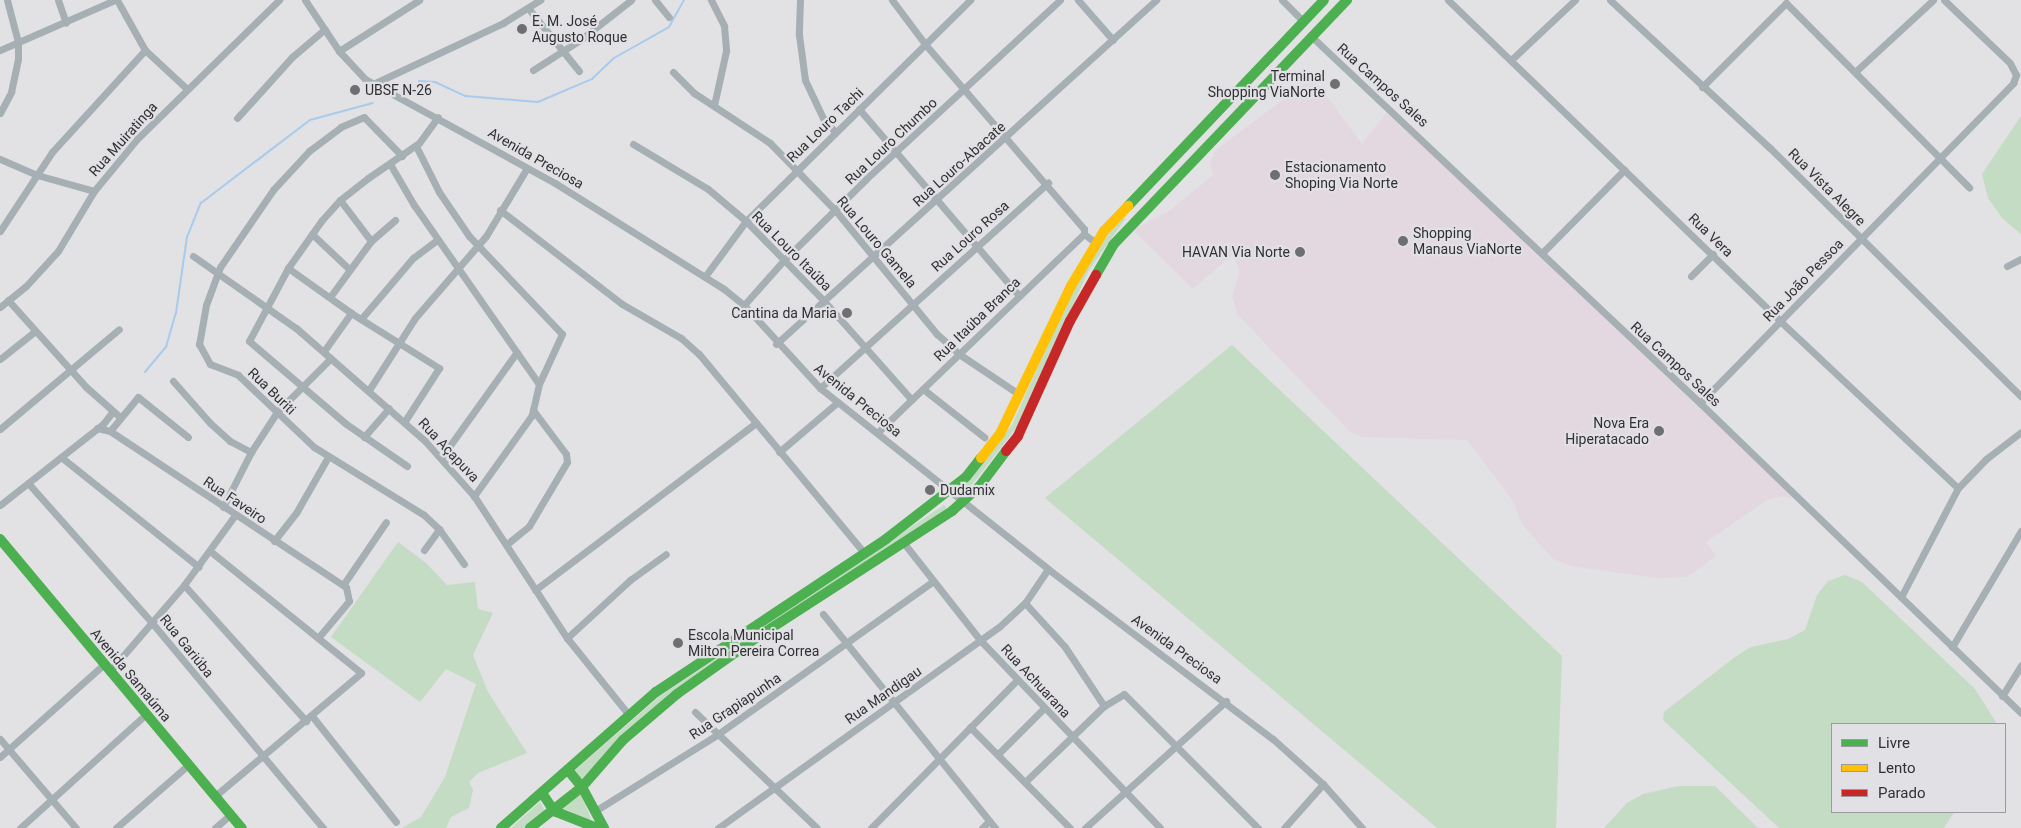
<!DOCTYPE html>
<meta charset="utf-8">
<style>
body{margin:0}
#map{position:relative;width:2021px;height:828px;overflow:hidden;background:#e2e1e3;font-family:Roboto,sans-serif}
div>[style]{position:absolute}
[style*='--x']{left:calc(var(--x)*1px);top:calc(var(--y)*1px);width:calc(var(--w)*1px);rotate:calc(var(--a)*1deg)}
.commercial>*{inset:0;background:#e4d8e0}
.green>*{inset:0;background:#c4dbc4}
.stream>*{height:2px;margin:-1px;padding:0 1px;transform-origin:1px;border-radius:1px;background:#a8cbed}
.street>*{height:7px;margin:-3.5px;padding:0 3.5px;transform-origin:3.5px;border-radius:3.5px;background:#a6afb3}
.fast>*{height:10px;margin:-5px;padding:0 5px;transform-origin:5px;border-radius:5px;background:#4caf50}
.slow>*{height:10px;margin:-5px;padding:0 5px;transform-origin:5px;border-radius:5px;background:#ffc107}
.jam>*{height:10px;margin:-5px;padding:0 5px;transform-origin:5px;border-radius:5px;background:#c62828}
.dots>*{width:14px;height:14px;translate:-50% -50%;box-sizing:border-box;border:2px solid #e1e0e4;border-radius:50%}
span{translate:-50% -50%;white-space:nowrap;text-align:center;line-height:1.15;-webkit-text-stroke:4.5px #e1e0e4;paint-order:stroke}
.poi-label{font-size:14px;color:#313133}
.left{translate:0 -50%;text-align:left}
.right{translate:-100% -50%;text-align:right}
.street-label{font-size:14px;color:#313133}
.legend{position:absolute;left:1831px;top:723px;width:175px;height:90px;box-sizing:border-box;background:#e1e0e4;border:1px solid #9b9a9d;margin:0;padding:6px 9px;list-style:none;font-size:15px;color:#313133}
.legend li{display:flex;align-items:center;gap:10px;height:25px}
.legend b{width:25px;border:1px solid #9b9a9d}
</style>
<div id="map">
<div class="commercial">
<i style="clip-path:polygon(1308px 81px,1318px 84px,1362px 144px,1386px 113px,1398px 120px,1794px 498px,1781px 496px,1767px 500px,1706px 542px,1716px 556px,1687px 577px,1656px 578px,1571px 566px,1553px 559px,1522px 524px,1513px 501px,1467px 440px,1362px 437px,1349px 431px,1237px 314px,1232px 296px,1240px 271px,1233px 254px,1193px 289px,1133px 230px,1169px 211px,1213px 175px,1210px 162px,1216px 150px)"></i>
</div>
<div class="green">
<i style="clip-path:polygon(2021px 116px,2021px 234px,2002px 218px,1988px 198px,1982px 174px)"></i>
<i style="clip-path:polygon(1126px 218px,1089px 270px,1017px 427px,967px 491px,964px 487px,1012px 425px,1080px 274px,1119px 220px)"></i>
<i style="clip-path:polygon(1232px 345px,1562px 656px,1556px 828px,1437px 828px,1045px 498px)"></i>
<i style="clip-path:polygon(944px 505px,947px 509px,738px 646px,581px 782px,573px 772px,659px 697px)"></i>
<i style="clip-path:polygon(398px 542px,426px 563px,447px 585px,475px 582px,478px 609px,493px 613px,473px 655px,488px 692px,527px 753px,478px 773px,469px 782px,473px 790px,469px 808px,451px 817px,446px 828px,402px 828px,421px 817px,445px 777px,476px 684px,446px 669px,420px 702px,331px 637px)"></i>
<i style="clip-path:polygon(1845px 575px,1862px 582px,1975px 689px,1997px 724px,1832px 724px,1832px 812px,1954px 812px,1944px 828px,1779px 828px,1663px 720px,1664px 712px,1735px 657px,1751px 647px,1788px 639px,1805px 630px,1817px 595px,1828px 581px)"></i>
<i style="clip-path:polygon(1679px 786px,1715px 786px,1758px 828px,1604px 828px,1627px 803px,1643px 794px)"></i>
<i style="clip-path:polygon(581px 794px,591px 819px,588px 820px,563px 808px)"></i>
<i style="clip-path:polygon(540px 802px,546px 813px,525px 828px,511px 828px)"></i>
</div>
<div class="stream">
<i style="--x:419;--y:81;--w:16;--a:4"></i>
<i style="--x:435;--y:82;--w:33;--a:25"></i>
<i style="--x:465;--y:96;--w:73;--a:4.7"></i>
<i style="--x:538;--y:102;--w:59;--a:-23.1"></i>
<i style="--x:592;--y:79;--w:30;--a:-44"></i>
<i style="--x:614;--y:58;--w:63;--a:-29.4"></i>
<i style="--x:669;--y:27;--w:31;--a:-61"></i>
<i style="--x:145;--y:372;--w:33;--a:-50"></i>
<i style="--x:166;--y:347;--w:35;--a:-74"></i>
<i style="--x:176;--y:313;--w:77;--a:-81.8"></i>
<i style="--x:187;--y:237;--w:37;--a:-68"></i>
<i style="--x:201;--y:203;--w:137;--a:-37.3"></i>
<i style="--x:310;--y:120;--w:65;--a:-15.1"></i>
</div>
<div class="street">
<i style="--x:58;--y:0;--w:24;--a:71"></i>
<i style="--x:117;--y:0;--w:57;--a:60.8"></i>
<i style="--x:145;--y:50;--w:57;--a:42.9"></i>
<i style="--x:305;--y:0;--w:61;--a:56.3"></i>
<i style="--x:339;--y:51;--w:38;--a:47"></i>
<i style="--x:365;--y:79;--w:217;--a:28.7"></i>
<i style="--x:555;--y:183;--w:199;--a:32.1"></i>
<i style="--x:724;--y:289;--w:26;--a:39"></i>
<i style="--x:744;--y:305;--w:113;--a:47.5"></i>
<i style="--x:820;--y:388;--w:291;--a:38.4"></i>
<i style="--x:1048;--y:569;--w:282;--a:37.1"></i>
<i style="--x:1273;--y:739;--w:67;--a:42"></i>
<i style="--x:1323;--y:784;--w:59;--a:48.4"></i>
<i style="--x:655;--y:0;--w:22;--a:51"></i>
<i style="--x:711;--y:0;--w:29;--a:63"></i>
<i style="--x:724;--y:26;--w:25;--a:85"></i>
<i style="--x:726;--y:51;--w:55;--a:102.5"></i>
<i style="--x:800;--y:0;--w:35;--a:92"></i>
<i style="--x:799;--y:35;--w:45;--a:82.4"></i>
<i style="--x:805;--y:80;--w:42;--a:64.7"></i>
<i style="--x:823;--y:118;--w:18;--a:49"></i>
<i style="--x:1078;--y:0;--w:53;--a:48.8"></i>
<i style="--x:1282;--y:0;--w:30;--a:45"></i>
<i style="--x:1448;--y:0;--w:462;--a:44"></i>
<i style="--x:1780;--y:321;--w:244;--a:43.2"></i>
<i style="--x:1610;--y:0;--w:218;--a:42.8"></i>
<i style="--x:1770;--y:148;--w:353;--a:44.7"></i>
<i style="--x:528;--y:8;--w:81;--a:51"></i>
<i style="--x:1311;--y:36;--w:535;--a:43.33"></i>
<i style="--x:1700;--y:403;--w:446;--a:44"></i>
<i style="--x:0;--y:50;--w:125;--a:-23.5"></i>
<i style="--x:339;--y:51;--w:95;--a:-32.5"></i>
<i style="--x:1511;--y:60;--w:88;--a:-43.2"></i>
<i style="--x:533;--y:70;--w:56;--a:-32.6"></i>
<i style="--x:580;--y:40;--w:65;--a:-38.1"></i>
<i style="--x:673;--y:72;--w:30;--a:45"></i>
<i style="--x:694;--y:93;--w:91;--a:33.3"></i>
<i style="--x:770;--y:143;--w:93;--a:45.9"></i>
<i style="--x:835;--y:210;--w:161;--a:50.6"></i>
<i style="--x:937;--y:334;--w:30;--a:42"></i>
<i style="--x:959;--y:354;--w:73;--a:33.9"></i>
<i style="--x:1855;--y:72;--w:106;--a:-42.7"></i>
<i style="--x:373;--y:84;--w:144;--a:-25.1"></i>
<i style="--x:503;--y:23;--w:44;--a:-31.9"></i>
<i style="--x:1702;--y:87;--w:119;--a:-45"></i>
<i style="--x:1786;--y:3;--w:260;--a:45.2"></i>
<i style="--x:859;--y:109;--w:246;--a:49.4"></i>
<i style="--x:0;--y:113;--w:24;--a:-62"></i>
<i style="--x:11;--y:92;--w:34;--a:-78"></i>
<i style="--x:18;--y:59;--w:17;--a:-90"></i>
<i style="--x:18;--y:42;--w:43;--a:-104.7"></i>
<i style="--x:237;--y:118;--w:82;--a:-48"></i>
<i style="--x:292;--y:57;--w:43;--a:-40.3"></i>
<i style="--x:633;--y:144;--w:87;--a:31"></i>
<i style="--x:708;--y:189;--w:50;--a:40.1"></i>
<i style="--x:746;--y:221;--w:112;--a:45.7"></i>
<i style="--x:824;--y:301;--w:132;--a:48.4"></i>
<i style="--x:416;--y:146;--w:51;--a:63.4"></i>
<i style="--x:439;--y:192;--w:53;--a:55.7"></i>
<i style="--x:469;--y:236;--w:135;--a:46.5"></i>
<i style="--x:562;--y:334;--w:55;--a:114.7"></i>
<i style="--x:539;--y:384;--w:32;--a:103"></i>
<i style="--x:532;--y:415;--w:100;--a:125.6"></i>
<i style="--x:402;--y:156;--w:54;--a:-134.3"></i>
<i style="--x:364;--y:117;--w:25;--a:157"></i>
<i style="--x:341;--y:127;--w:40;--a:143"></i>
<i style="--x:309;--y:151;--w:53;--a:132.7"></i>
<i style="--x:273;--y:190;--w:93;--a:124.5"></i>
<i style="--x:220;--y:267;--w:40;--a:110.2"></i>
<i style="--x:206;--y:305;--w:40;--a:100"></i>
<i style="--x:199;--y:344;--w:23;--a:61"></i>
<i style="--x:210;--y:364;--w:30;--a:21"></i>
<i style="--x:238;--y:375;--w:105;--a:43.5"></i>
<i style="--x:314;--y:447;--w:129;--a:31.7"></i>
<i style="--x:424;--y:515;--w:21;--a:43"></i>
<i style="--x:439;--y:529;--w:43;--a:54.5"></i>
<i style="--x:0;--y:159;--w:40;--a:23.4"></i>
<i style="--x:37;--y:175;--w:59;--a:15.7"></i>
<i style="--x:390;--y:164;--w:48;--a:59.7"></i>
<i style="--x:414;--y:205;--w:218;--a:55.1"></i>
<i style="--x:340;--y:200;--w:51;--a:52.9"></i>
<i style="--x:500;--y:210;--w:154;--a:37.6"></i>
<i style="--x:622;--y:304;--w:68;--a:30"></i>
<i style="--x:681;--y:338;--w:24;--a:42"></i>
<i style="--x:699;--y:354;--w:259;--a:50.3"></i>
<i style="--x:0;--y:231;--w:95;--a:-56.6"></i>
<i style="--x:52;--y:152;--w:138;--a:-47.6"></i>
<i style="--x:312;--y:234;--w:51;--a:43.4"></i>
<i style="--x:1084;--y:234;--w:15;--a:37"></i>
<i style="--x:1542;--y:253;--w:117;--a:-45.3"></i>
<i style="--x:193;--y:256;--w:126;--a:35"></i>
<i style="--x:296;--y:328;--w:171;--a:41.2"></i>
<i style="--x:425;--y:441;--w:74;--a:48.3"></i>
<i style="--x:474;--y:496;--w:170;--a:56.8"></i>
<i style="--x:567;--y:638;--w:99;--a:51.2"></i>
<i style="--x:2007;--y:266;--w:16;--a:-27"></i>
<i style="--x:288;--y:268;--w:77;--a:35.5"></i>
<i style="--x:351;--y:313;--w:104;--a:32"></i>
<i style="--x:439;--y:368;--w:63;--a:122.7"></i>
<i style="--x:706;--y:275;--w:67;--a:-53.5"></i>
<i style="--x:746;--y:221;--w:315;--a:-44.6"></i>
<i style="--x:1691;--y:276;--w:31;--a:-45"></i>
<i style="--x:330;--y:297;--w:69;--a:-53.8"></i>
<i style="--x:371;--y:241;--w:32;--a:-41"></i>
<i style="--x:8;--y:300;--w:117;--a:48.1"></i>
<i style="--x:86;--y:387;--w:45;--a:41.4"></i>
<i style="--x:744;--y:305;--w:60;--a:-48.4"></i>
<i style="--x:784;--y:260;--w:115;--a:-44.6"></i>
<i style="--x:866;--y:179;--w:264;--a:-42.7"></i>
<i style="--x:0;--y:307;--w:33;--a:-39"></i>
<i style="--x:26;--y:286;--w:47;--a:-47.6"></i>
<i style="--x:58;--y:251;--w:70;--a:-59"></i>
<i style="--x:94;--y:191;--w:67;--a:-50.4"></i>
<i style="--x:137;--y:139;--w:199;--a:-44.4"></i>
<i style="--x:361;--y:319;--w:80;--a:-49.6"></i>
<i style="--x:413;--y:258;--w:31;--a:-37"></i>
<i style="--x:776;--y:344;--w:513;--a:-42.15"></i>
<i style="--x:324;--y:351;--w:47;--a:-54.6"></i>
<i style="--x:0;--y:359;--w:43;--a:-38.5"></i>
<i style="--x:173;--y:381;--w:56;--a:48.6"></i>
<i style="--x:210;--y:423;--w:27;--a:42"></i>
<i style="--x:230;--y:441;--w:24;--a:28"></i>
<i style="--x:820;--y:388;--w:307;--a:-42"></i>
<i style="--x:923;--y:389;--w:78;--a:38.2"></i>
<i style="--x:369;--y:390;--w:85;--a:-57.4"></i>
<i style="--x:415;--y:318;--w:108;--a:-49.1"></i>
<i style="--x:486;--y:236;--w:79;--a:-58.9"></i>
<i style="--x:1700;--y:403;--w:448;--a:-45.6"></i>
<i style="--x:2013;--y:83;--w:9;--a:-69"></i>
<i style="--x:2016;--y:75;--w:13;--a:-117"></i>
<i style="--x:2010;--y:63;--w:91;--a:-136.3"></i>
<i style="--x:97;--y:428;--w:13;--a:13"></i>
<i style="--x:110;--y:431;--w:283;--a:33.5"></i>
<i style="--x:346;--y:587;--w:14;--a:78"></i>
<i style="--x:349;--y:601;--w:48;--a:130"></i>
<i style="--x:0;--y:429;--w:155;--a:-40"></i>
<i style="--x:110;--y:431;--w:44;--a:-50.5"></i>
<i style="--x:138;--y:397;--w:64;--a:38.7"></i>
<i style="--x:878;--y:432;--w:286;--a:-43.9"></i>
<i style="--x:1084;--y:234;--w:5;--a:-90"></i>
<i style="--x:1084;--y:229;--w:244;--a:-130.7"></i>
<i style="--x:925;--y:44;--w:55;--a:-126.9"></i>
<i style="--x:364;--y:437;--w:38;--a:-49"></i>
<i style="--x:779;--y:452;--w:77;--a:-40.3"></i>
<i style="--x:61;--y:457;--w:176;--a:38.6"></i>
<i style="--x:441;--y:458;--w:130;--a:-54.4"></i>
<i style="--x:407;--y:466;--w:75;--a:-145.3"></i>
<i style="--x:345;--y:423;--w:126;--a:-139.5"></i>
<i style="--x:249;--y:341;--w:83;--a:-61.9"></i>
<i style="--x:288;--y:268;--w:59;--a:-54.7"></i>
<i style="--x:322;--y:220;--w:27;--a:-48"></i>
<i style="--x:340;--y:200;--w:36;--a:-38"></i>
<i style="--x:368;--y:178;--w:62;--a:-34.5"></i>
<i style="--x:419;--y:143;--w:32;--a:-54"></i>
<i style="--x:28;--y:483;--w:188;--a:48.4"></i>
<i style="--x:153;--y:624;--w:266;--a:50.2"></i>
<i style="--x:0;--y:505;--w:131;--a:-38.2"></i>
<i style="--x:103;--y:424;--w:16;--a:-52"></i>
<i style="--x:223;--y:507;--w:62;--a:-63"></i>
<i style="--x:251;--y:452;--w:48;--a:-57"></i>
<i style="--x:277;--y:412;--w:76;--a:-45"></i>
<i style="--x:274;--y:541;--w:36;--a:-52"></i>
<i style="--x:296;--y:513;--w:64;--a:-60.3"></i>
<i style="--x:903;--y:542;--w:125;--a:51.8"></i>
<i style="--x:980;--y:640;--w:260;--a:46.2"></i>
<i style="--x:507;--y:544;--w:28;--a:-39"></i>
<i style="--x:529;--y:526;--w:74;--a:-59.3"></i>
<i style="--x:567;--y:462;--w:8;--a:-97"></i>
<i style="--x:566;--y:454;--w:55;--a:-126.9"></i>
<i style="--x:424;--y:550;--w:26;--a:-54"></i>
<i style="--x:210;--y:551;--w:194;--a:38.9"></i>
<i style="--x:361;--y:673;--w:191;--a:139.9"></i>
<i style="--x:184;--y:585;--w:183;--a:48.1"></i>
<i style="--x:343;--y:585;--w:76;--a:-55.7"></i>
<i style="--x:535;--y:590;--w:277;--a:-37.1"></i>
<i style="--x:1901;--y:597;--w:123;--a:-62.4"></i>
<i style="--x:1958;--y:488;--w:40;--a:-46"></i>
<i style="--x:1986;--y:459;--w:44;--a:-37.6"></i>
<i style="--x:1025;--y:603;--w:59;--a:47.7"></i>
<i style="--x:1065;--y:647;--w:71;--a:56.5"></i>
<i style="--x:823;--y:614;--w:275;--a:51.2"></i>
<i style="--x:567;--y:638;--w:86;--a:-42.6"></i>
<i style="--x:630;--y:580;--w:44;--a:-35.8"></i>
<i style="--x:1952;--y:647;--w:135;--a:-59.3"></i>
<i style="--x:109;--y:672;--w:115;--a:-49.2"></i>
<i style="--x:184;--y:585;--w:87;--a:-53.9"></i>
<i style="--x:2002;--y:696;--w:36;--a:-58"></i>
<i style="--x:695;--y:712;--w:168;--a:43.6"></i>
<i style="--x:312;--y:716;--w:135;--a:51.6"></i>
<i style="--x:970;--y:727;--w:142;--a:45.3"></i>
<i style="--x:0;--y:739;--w:117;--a:49.5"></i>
<i style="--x:998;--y:754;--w:64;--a:-45"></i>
<i style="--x:0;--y:757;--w:138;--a:-41.8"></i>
<i style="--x:1026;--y:781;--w:108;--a:-43.9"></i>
<i style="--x:1104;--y:706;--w:23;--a:-31"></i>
<i style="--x:1124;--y:694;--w:190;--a:45"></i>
<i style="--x:595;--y:811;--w:145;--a:-32"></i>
<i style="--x:718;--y:734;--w:264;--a:-35.4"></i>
<i style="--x:20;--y:828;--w:170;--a:-42.1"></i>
<i style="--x:116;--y:828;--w:97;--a:-41.2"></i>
<i style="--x:215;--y:828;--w:21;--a:-41"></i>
<i style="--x:718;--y:828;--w:345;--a:-35.6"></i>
<i style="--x:999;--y:627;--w:35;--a:-43"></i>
<i style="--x:1025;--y:603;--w:41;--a:-55.9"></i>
<i style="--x:871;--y:828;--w:208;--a:-45.4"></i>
<i style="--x:982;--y:828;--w:10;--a:-45"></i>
<i style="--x:1085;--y:828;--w:190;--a:-42"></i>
<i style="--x:1284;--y:828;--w:59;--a:-48.4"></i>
</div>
<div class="fast">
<i style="--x:1128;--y:206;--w:284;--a:-46.4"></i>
<i style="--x:1096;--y:275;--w:34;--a:-60"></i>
<i style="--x:1113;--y:245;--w:339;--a:-46.3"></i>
<i style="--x:0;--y:539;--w:377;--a:50.1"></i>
<i style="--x:568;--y:770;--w:22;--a:51"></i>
<i style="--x:582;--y:787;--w:47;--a:61.8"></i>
<i style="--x:542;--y:793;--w:22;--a:56"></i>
<i style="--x:554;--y:811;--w:46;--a:21.6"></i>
<i style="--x:501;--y:828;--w:206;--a:-41.3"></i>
<i style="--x:656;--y:692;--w:276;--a:-33.6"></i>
<i style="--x:886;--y:539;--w:101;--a:-37.8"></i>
<i style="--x:966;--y:477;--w:24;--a:-52"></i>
<i style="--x:530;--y:828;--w:66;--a:-38.3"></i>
<i style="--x:582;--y:787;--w:62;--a:-48.9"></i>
<i style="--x:623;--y:740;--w:71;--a:-40.4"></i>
<i style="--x:677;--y:694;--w:97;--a:-35.3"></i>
<i style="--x:756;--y:638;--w:234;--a:-32.9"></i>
<i style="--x:952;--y:511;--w:36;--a:-42"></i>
<i style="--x:979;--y:487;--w:45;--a:-53.1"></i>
</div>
<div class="slow">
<i style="--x:981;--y:458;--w:31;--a:-52"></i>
<i style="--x:1000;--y:434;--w:164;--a:-64.4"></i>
<i style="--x:1071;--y:286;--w:64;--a:-59"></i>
<i style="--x:1104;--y:231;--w:35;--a:-46"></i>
</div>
<div class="jam">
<i style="--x:1006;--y:451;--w:19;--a:-51"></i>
<i style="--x:1018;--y:436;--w:126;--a:-65.7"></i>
<i style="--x:1070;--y:321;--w:53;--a:-60.5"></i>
</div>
<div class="dots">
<i style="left:522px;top:29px;background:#6f6f71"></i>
<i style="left:1335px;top:84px;background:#6f6f71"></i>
<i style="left:355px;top:90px;background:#6f6f71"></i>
<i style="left:1275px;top:175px;background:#6f6f71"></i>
<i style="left:1403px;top:241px;background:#6f6f71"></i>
<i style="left:1300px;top:252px;background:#6f6f71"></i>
<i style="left:847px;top:313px;background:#6f6f71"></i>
<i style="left:1659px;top:431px;background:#6f6f71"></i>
<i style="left:930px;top:490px;background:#6f6f71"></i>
<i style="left:678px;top:643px;background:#6f6f71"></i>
</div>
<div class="poi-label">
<span class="left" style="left:532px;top:29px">E. M. José<br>Augusto Roque</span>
<span class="right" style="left:1325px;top:84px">Terminal<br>Shopping ViaNorte</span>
<span class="left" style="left:365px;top:90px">UBSF N-26</span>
<span class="left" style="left:1285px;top:175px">Estacionamento<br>Shoping Via Norte</span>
<span class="left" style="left:1413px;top:241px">Shopping<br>Manaus ViaNorte</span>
<span class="right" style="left:1290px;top:252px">HAVAN Via Norte</span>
<span class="right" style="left:837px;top:313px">Cantina da Maria</span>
<span class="right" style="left:1649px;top:431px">Nova Era<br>Hiperatacado</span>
<span class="left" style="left:940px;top:490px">Dudamix</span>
<span class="left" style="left:688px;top:643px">Escola Municipal<br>Milton Pereira Correa</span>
</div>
<div class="street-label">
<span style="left:1383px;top:85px;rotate:42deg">Rua Campos Sales</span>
<span style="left:825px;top:125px;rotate:-44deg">Rua Louro Tachi</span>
<span style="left:123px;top:139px;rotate:-48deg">Rua Muiratinga</span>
<span style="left:891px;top:141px;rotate:-43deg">Rua Louro Chumbo</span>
<span style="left:536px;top:158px;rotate:30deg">Avenida Preciosa</span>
<span style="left:959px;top:164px;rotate:-42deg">Rua Louro-Abacate</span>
<span style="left:1827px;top:187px;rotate:45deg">Rua Vista Alegre</span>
<span style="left:1711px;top:235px;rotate:44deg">Rua Vera</span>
<span style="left:970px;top:236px;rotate:-42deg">Rua Louro Rosa</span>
<span style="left:877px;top:242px;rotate:50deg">Rua Louro Gamela</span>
<span style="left:792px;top:251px;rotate:45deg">Rua Louro Itaúba</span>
<span style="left:1803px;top:280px;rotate:-46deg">Rua João Pessoa</span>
<span style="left:977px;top:319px;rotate:-44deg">Rua Itaúba Branca</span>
<span style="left:1676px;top:364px;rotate:43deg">Rua Campos Sales</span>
<span style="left:272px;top:391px;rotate:44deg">Rua Buriti</span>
<span style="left:858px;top:400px;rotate:39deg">Avenida Preciosa</span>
<span style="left:449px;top:450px;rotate:47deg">Rua Açapuva</span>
<span style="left:235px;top:500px;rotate:34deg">Rua Faveiro</span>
<span style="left:187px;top:646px;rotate:51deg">Rua Gariúba</span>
<span style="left:1177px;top:649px;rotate:36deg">Avenida Preciosa</span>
<span style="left:131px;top:675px;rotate:50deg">Avenida Samaúma</span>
<span style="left:1036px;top:681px;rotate:47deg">Rua Achuarana</span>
<span style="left:883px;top:695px;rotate:-35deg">Rua Mandigau</span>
<span style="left:735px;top:706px;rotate:-34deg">Rua Grapiapunha</span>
</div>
<ul class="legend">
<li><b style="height:6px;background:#4caf50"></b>Livre</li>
<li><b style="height:6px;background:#ffc107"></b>Lento</li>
<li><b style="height:6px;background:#c62828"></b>Parado</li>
</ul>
</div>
